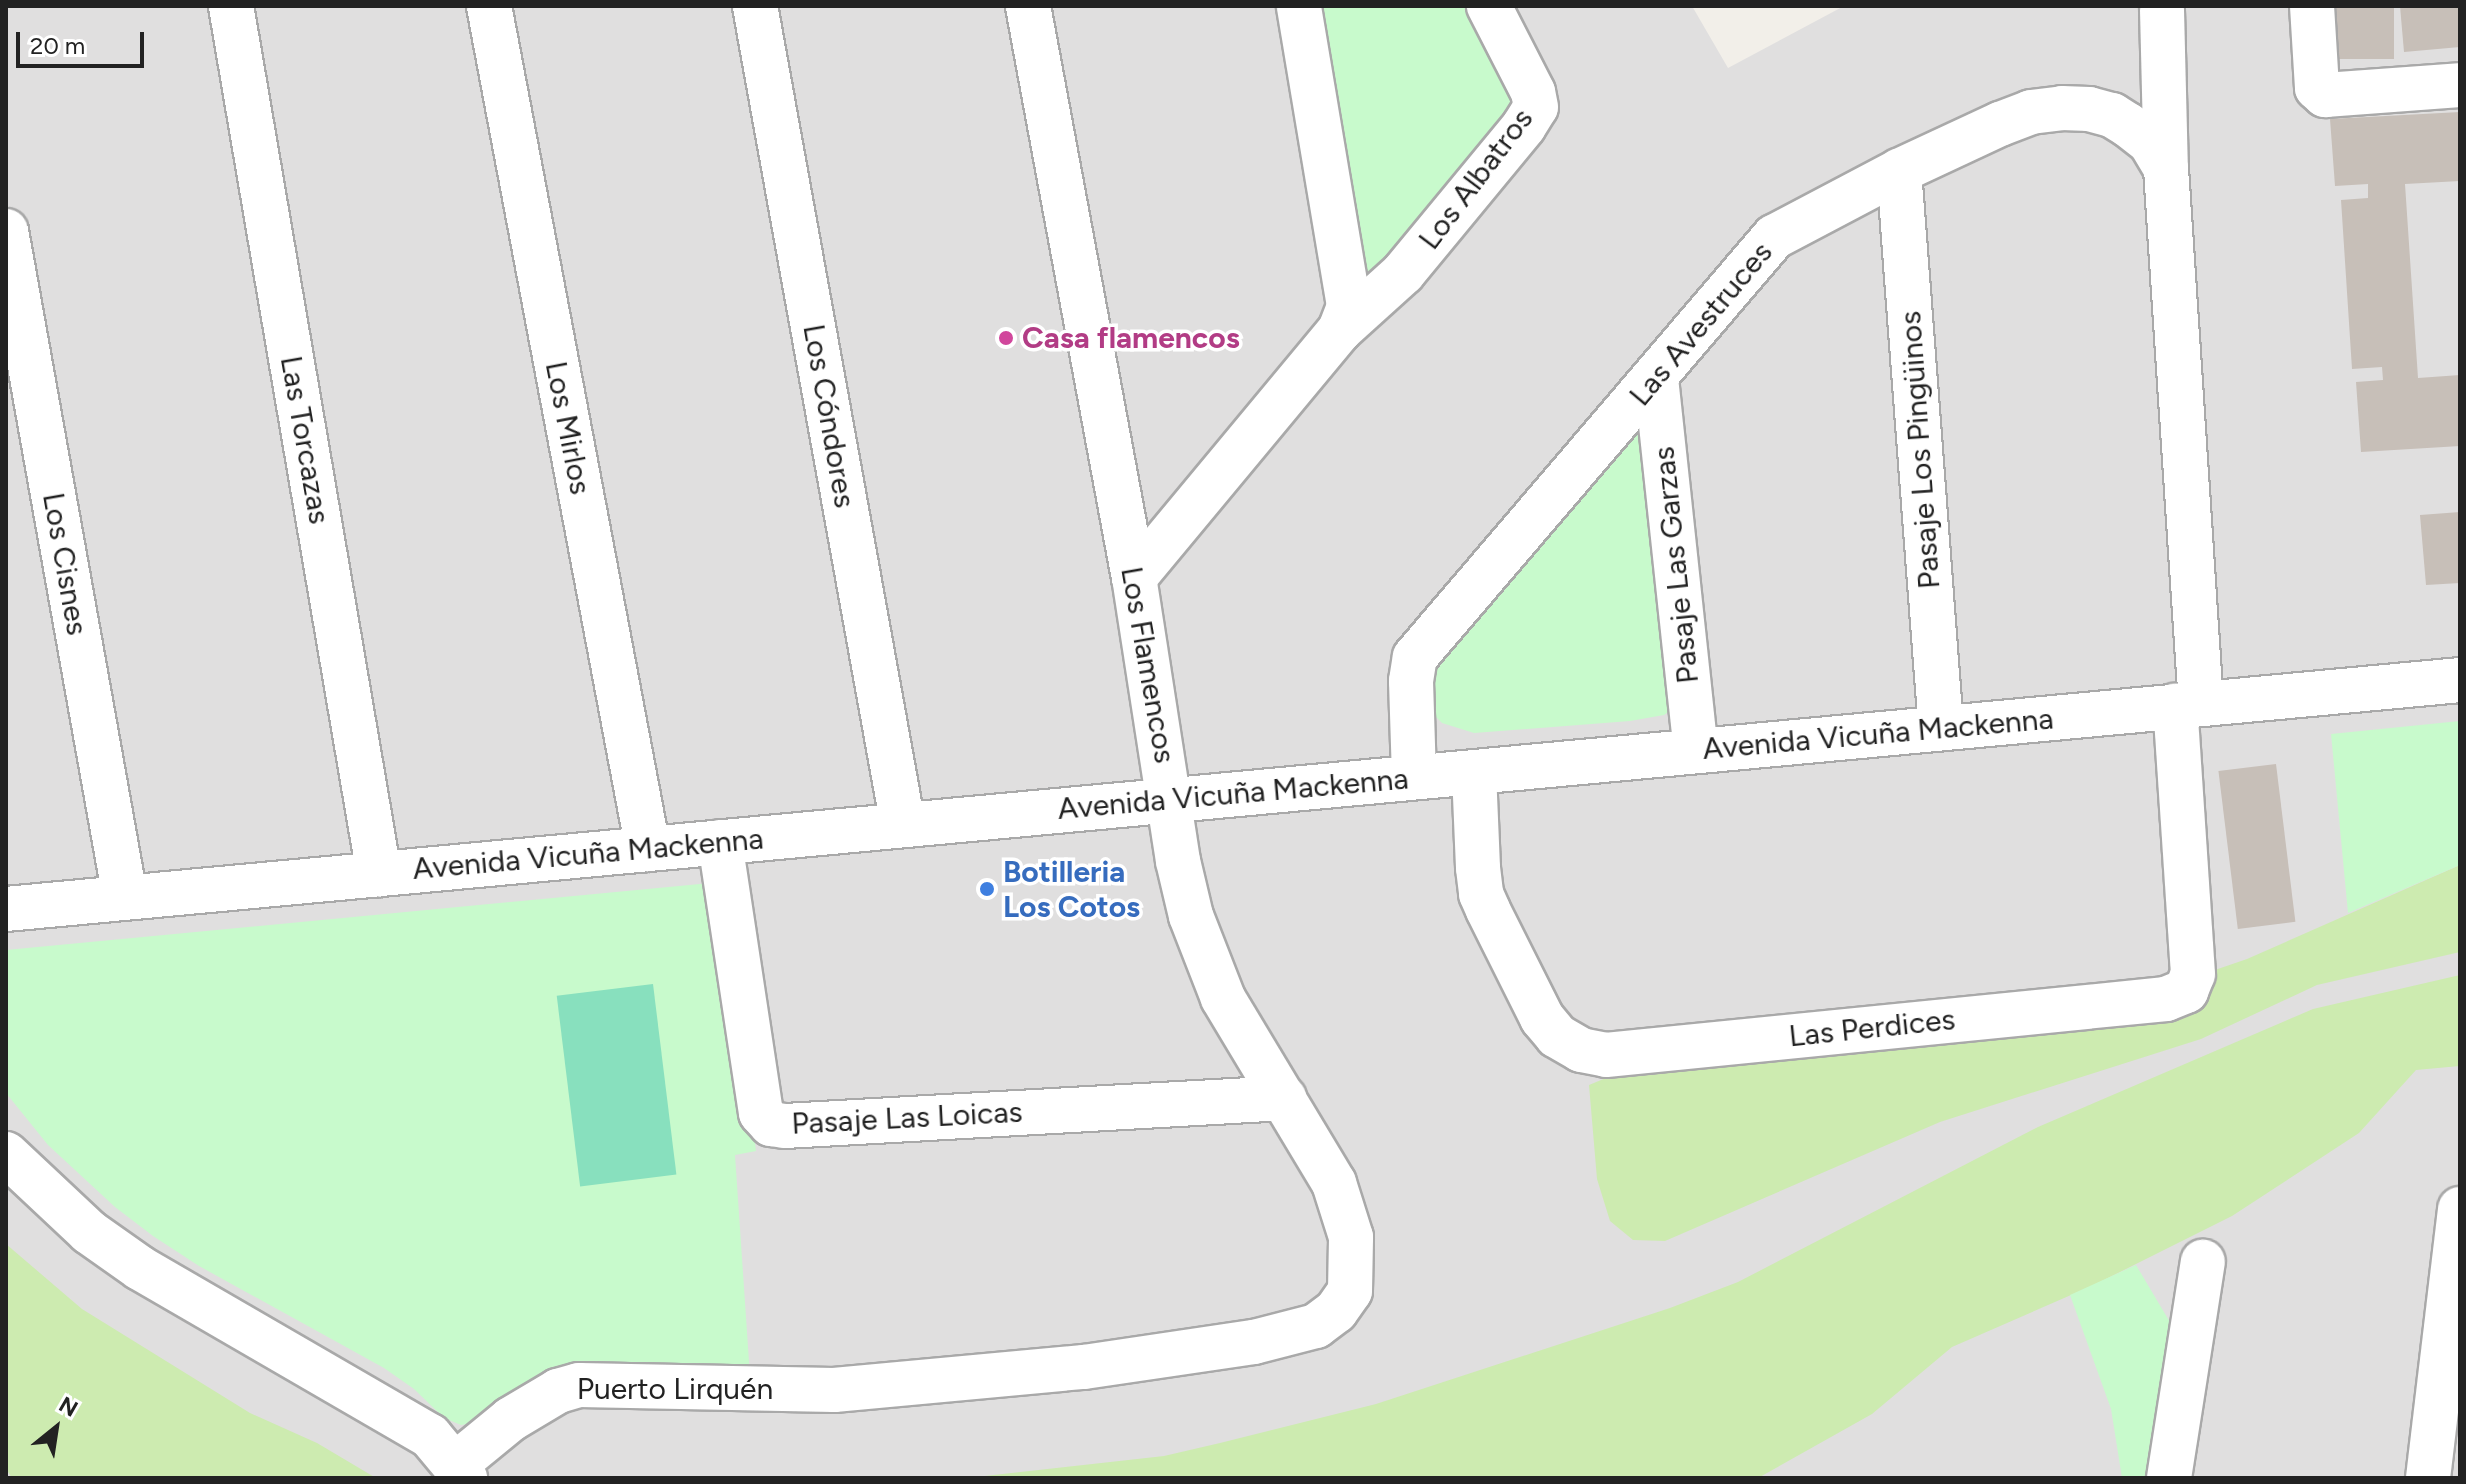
<!DOCTYPE html>
<meta charset="utf-8">
<style>
body{margin:0}
#map{position:relative;width:2466px;height:1484px;overflow:hidden;background:#f2efe9;font-family:Figtree,sans-serif}
div>[style]{position:absolute}
[style*='--x']{left:calc(var(--x)*1px);top:calc(var(--y)*1px);width:calc(var(--w)*1px);rotate:calc(var(--a)*1deg)}
.residential>*{inset:0;background:#e0dfdf}
.grass>*{inset:0;background:#cdebb0}
.park>*{inset:0;background:#c8facc}
.pitch>*{inset:0;background:#88e0be;transform-origin:0 0}
.building>*{inset:0;background:#c7bfb8;transform-origin:0 0}
.roads{filter:drop-shadow(2px 0 #a9a9a9) drop-shadow(-2px 0 #a9a9a9) drop-shadow(0 2px #a9a9a9) drop-shadow(0 -2px #a9a9a9)}
.minor>*{height:44px;margin:-22px;padding:0 22px;transform-origin:22px;border-radius:22px;background:#fff}
.dots>*{width:22px;height:22px;translate:-50% -50%;box-sizing:border-box;border:4px solid #fff;border-radius:50%}
span{translate:-50% -50%;white-space:nowrap;text-align:center;line-height:1.15;-webkit-text-stroke:7px #fff;paint-order:stroke}
.street-label{font-size:30px;color:#222}
.hotel-label{font-size:30px;color:#b23c85;font-weight:700}
.left{translate:0 -50%;text-align:left}
.shop-label{font-size:30px;color:#366cbe;font-weight:700}
.frame{position:absolute;inset:0;border:8px solid #222;pointer-events:none}
.north{position:absolute;left:16px;top:1388px;width:80px;height:80px;-webkit-text-stroke:6px #fff;paint-order:stroke;rotate:30deg;font-size:22px;font-weight:700;line-height:32px;text-align:center;color:#222}
.north::after{content:'';display:block;margin:auto;width:28px;height:36px;background:#222;clip-path:polygon(50% 0,100% 100%,50% 72%,0 100%)}
.scale{position:absolute;left:16px;top:32px;width:128px;height:36px;box-sizing:border-box;border:4px solid #222;border-top:0;padding-left:10px;font-size:24px;line-height:28px;white-space:nowrap;color:#222;-webkit-text-stroke:6px #fff;paint-order:stroke}
</style>
<div id="map">
<div class="residential">
<i style="clip-path:polygon(6px 6px,1692px 6px,1728px 68px,1844px 6px,2460px 6px,2460px 1478px,6px 1478px)"></i>
</div>
<div class="grass">
<i style="clip-path:polygon(2460px 865px,2460px 952px,2317px 985px,2201px 1039px,1940px 1122px,1665px 1241px,1633px 1240px,1610px 1221px,1597px 1179px,1589px 1085px,1630px 1068px,2209px 972px,2247px 959px)"></i>
<i style="clip-path:polygon(2460px 975px,2460px 1066px,2416px 1070px,2359px 1133px,2232px 1216px,2094px 1285px,1952px 1347px,1872px 1414px,1758px 1478px,967px 1478px,1164px 1456px,1220px 1443px,1376px 1404px,1670px 1308px,1738px 1282px,2038px 1127px,2313px 1009px)"></i>
<i style="clip-path:polygon(6px 1244px,82px 1309px,250px 1413px,317px 1443px,376px 1478px,12px 1478px,6px 1469px)"></i>
</div>
<div class="park">
<i style="clip-path:polygon(1319px 6px,1473px 6px,1515px 96px,1508px 128px,1380px 273px,1370px 275px,1362px 267px)"></i>
<i style="clip-path:polygon(1643px 418px,1671px 710px,1664px 715px,1630px 721px,1474px 733px,1442px 723px,1430px 711px,1434px 669px)"></i>
<i style="clip-path:polygon(2460px 721px,2460px 865px,2348px 913px,2331px 734px)"></i>
<i style="clip-path:polygon(721px 882px,756px 1151px,735px 1155px,750px 1376px,461px 1425px,444px 1418px,414px 1389px,384px 1368px,199px 1266px,153px 1236px,115px 1207px,48px 1145px,6px 1093px,6px 950px)"></i>
<i style="clip-path:polygon(2136px 1265px,2180px 1339px,2160px 1478px,2122px 1478px,2111px 1409px,2070px 1295px)"></i>
</div>
<div class="pitch">
<i style="left:653px;top:984px;width:192px;height:97px;rotate:83deg"></i>
</div>
<div class="building">
<i style="left:2333px;top:6px;width:61px;height:53px"></i>
<i style="clip-path:polygon(2400px 6px,2460px 6px,2460px 47px,2404px 52px)"></i>
<i style="clip-path:polygon(2460px 112px,2460px 181px,2405px 184px,2418px 378px,2460px 375px,2460px 446px,2361px 452px,2356px 382px,2383px 380px,2382px 367px,2352px 369px,2341px 200px,2368px 198px,2368px 184px,2335px 186px,2330px 119px)"></i>
<i style="clip-path:polygon(2460px 512px,2460px 583px,2426px 585px,2420px 515px)"></i>
<i style="left:2276px;top:764px;width:159px;height:58px;rotate:83deg"></i>
</div>
<div class="roads">
<div class="minor">
<i style="--x:231;--y:6;--w:881;--a:80.32"></i>
<i style="--x:489;--y:6;--w:858;--a:79.32"></i>
<i style="--x:755;--y:6;--w:832;--a:79.76"></i>
<i style="--x:2312;--y:6;--w:82;--a:86.5"></i>
<i style="--x:2317;--y:88;--w:11;--a:41"></i>
<i style="--x:2325;--y:95;--w:135;--a:-4.2"></i>
<i style="--x:2162;--y:10;--w:159;--a:88.6"></i>
<i style="--x:1899;--y:171;--w:559;--a:85.69"></i>
<i style="--x:6;--y:231;--w:677;--a:79.87"></i>
<i style="--x:1340;--y:330;--w:85;--a:-42.1"></i>
<i style="--x:1403;--y:273;--w:190;--a:-50.5"></i>
<i style="--x:1524;--y:126;--w:22;--a:-58"></i>
<i style="--x:1536;--y:107;--w:15;--a:-101"></i>
<i style="--x:1533;--y:92;--w:97;--a:-117.1"></i>
<i style="--x:1656;--y:378;--w:375;--a:83.9"></i>
<i style="--x:1134;--y:578;--w:322;--a:-50.3"></i>
<i style="--x:1340;--y:330;--w:26;--a:-69"></i>
<i style="--x:1349;--y:306;--w:304;--a:-99.5"></i>
<i style="--x:1474;--y:772;--w:96;--a:87.6"></i>
<i style="--x:1478;--y:868;--w:26;--a:83"></i>
<i style="--x:1481;--y:894;--w:17;--a:66"></i>
<i style="--x:1488;--y:910;--w:121;--a:63.4"></i>
<i style="--x:1542;--y:1018;--w:23;--a:50"></i>
<i style="--x:1557;--y:1036;--w:28;--a:30"></i>
<i style="--x:1581;--y:1050;--w:25;--a:11"></i>
<i style="--x:1606;--y:1055;--w:563;--a:-5.71"></i>
<i style="--x:2166;--y:999;--w:22;--a:-22"></i>
<i style="--x:2186;--y:991;--w:18;--a:-68"></i>
<i style="--x:2193;--y:974;--w:269;--a:-93.8"></i>
<i style="--x:1414;--y:777;--w:96;--a:-91.8"></i>
<i style="--x:1411;--y:681;--w:24;--a:-81"></i>
<i style="--x:1415;--y:657;--w:553;--a:-49.48"></i>
<i style="--x:1774;--y:237;--w:141;--a:-27.8"></i>
<i style="--x:1899;--y:171;--w:111;--a:-25"></i>
<i style="--x:2000;--y:124;--w:33;--a:-21"></i>
<i style="--x:2031;--y:112;--w:31;--a:-7"></i>
<i style="--x:2062;--y:108;--w:27;--a:2"></i>
<i style="--x:2089;--y:109;--w:24;--a:15"></i>
<i style="--x:2112;--y:115;--w:19;--a:32"></i>
<i style="--x:2128;--y:125;--w:28;--a:38"></i>
<i style="--x:2150;--y:142;--w:31;--a:59"></i>
<i style="--x:2166;--y:169;--w:536;--a:86.26"></i>
<i style="--x:720;--y:842;--w:274;--a:81.4"></i>
<i style="--x:761;--y:1113;--w:15;--a:48"></i>
<i style="--x:771;--y:1124;--w:14;--a:8"></i>
<i style="--x:785;--y:1126;--w:500;--a:-3.2"></i>
<i style="--x:6;--y:909;--w:2465;--a:-5.33"></i>
<i style="--x:6;--y:1154;--w:114;--a:43.2"></i>
<i style="--x:89;--y:1232;--w:62;--a:35.2"></i>
<i style="--x:140;--y:1268;--w:335;--a:30.1"></i>
<i style="--x:430;--y:1436;--w:55;--a:50.2"></i>
<i style="--x:456;--y:1464;--w:71;--a:-39.3"></i>
<i style="--x:511;--y:1419;--w:55;--a:-30.8"></i>
<i style="--x:558;--y:1391;--w:22;--a:-16"></i>
<i style="--x:579;--y:1385;--w:255;--a:1.1"></i>
<i style="--x:834;--y:1390;--w:251;--a:-5.3"></i>
<i style="--x:1084;--y:1367;--w:172;--a:-8.4"></i>
<i style="--x:1254;--y:1342;--w:64;--a:-14.5"></i>
<i style="--x:1316;--y:1326;--w:25;--a:-37"></i>
<i style="--x:1336;--y:1311;--w:24;--a:-55"></i>
<i style="--x:1350;--y:1291;--w:54;--a:-88.9"></i>
<i style="--x:1351;--y:1237;--w:57;--a:-107.5"></i>
<i style="--x:1334;--y:1183;--w:216;--a:-121"></i>
<i style="--x:1223;--y:998;--w:88;--a:-111.3"></i>
<i style="--x:1191;--y:916;--w:57;--a:-103.3"></i>
<i style="--x:1178;--y:861;--w:286;--a:-98.8"></i>
<i style="--x:1134;--y:578;--w:582;--a:-100.5"></i>
<i style="--x:2169;--y:1478;--w:219;--a:-81.1"></i>
<i style="--x:2428;--y:1478;--w:271;--a:-83.2"></i>
</div>
</div>
<div class="dots">
<i style="left:1006px;top:338px;background:#d1479c"></i>
<i style="left:987px;top:889px;background:#3f7fe0"></i>
</div>
<div class="street-label">
<span style="left:1476px;top:179px;rotate:-53deg">Los Albatros</span>
<span style="left:1701px;top:324px;rotate:-50deg">Las Avestruces</span>
<span style="left:829px;top:416px;rotate:80deg">Los Cóndores</span>
<span style="left:568px;top:428px;rotate:79deg">Los Mirlos</span>
<span style="left:305px;top:440px;rotate:80deg">Las Torcazas</span>
<span style="left:1920px;top:450px;rotate:-94deg">Pasaje Los Pingüinos</span>
<span style="left:65px;top:564px;rotate:80deg">Los Cisnes</span>
<span style="left:1676px;top:565px;rotate:-96deg">Pasaje Las Garzas</span>
<span style="left:1148px;top:665px;rotate:80deg">Los Flamencos</span>
<span style="left:1878px;top:734px;rotate:-5deg">Avenida Vicuña Mackenna</span>
<span style="left:1233px;top:794px;rotate:-5deg">Avenida Vicuña Mackenna</span>
<span style="left:588px;top:854px;rotate:-5deg">Avenida Vicuña Mackenna</span>
<span style="left:1872px;top:1028px;rotate:-6deg">Las Perdices</span>
<span style="left:907px;top:1118px;rotate:-3deg">Pasaje Las Loicas</span>
<span style="left:675px;top:1389px">Puerto Lirquén</span>
</div>
<div class="hotel-label">
<span class="left" style="left:1022px;top:338px">Casa flamencos</span>
</div>
<div class="shop-label">
<span class="left" style="left:1003px;top:889px">Botilleria<br>Los Cotos</span>
</div>
<div class="frame"></div>
<div class="north">N</div>
<div class="scale">20 m</div>
</div>
